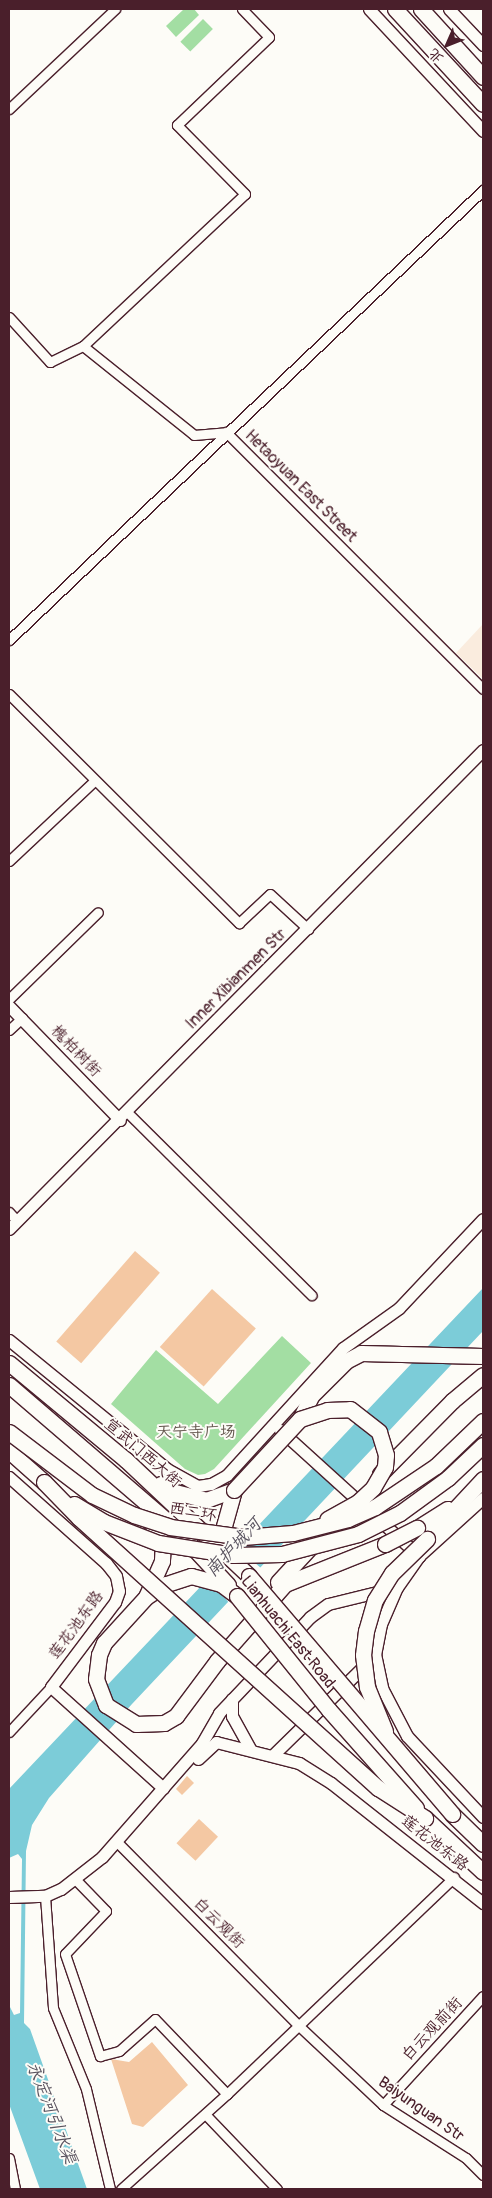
<!DOCTYPE html>
<meta charset="utf-8">
<style>
body{margin:0}
#map{position:relative;width:492px;height:2198px;overflow:hidden;background:#fdfcf7;font-family:Pangolin,"LXGW WenKai TC",sans-serif}
div>[style]{position:absolute}
[style*='--x']{left:calc(var(--x)*1px);top:calc(var(--y)*1px);width:calc(var(--w)*1px);rotate:calc(var(--a)*1deg)}
.built>*{inset:0;background:#faecde}
.green>*{inset:0;background:#a3dea3;transform-origin:0 0}
.water>*{inset:0;background:#7cccd8}
.pier>*{inset:0;background:#fdfcf7}
.building>*{inset:0;background:#f4c8a3;transform-origin:0 0}
.roads{filter:drop-shadow(1px 0 #4a1f2b) drop-shadow(-1px 0 #4a1f2b) drop-shadow(0 1px #4a1f2b) drop-shadow(0 -1px #4a1f2b)}
.minor>*{height:9px;margin:-4.5px;padding:0 4.5px;transform-origin:4.5px;border-radius:4.5px;background:#fdfcf7}
.tertiary>*{height:11px;margin:-5.5px;padding:0 5.5px;transform-origin:5.5px;border-radius:5.5px;background:#fdfcf7}
.primary>*{height:15px;margin:-7.5px;padding:0 7.5px;transform-origin:7.5px;border-radius:7.5px;background:#fdfcf7}
.trunk>*{height:15px;margin:-7.5px;padding:0 7.5px;transform-origin:7.5px;border-radius:7.5px;background:#fdfcf7}
.bridges{filter:drop-shadow(1px 0 #4a1f2b) drop-shadow(-1px 0 #4a1f2b) drop-shadow(0 1px #4a1f2b) drop-shadow(0 -1px #4a1f2b)}
.trunk-bridge>*{height:15px;margin:-7.5px;padding:0 7.5px;transform-origin:7.5px;border-radius:7.5px;background:#fdfcf7}
span{translate:-50% -50%;white-space:nowrap;text-align:center;line-height:1.15;-webkit-text-stroke:4px #fdfcf7;paint-order:stroke}
.street-label{font-size:16px;color:#4a1f2b}
.park-label{font-size:16px;color:#65584f}
.water-label{font-size:18px;color:#59535f;font-style:italic}
.frame{position:absolute;inset:0;border:10px solid #4a1f2b;pointer-events:none}
.north{position:absolute;left:422px;top:20px;width:50px;height:50px;-webkit-text-stroke:4px #fdfcf7;paint-order:stroke;rotate:226deg;font-size:14px;font-weight:700;line-height:20px;text-align:center;color:#4a1f2b}
.north::after{content:'';display:block;margin:auto;width:18px;height:22px;background:#4a1f2b;clip-path:polygon(50% 0,100% 100%,50% 72%,0 100%)}
</style>
<div id="map">
<div class="built">
<i style="clip-path:polygon(483px 624px,483px 679px,456px 653px)"></i>
</div>
<div class="green">
<i style="clip-path:polygon(184px 9px,194px 9px,199px 15px,176px 37px,166px 26px)"></i>
<i style="left:203px;top:19px;width:14px;height:32px;rotate:45deg"></i>
<i style="clip-path:polygon(282px 1336px,311px 1363px,214px 1469px,205px 1474px,198px 1475px,185px 1469px,111px 1404px,156px 1350px,218px 1404px)"></i>
</div>
<div class="water">
<i style="clip-path:polygon(483px 1288px,483px 1331px,132px 1704px,49px 1798px,32px 1825px,26px 1851px,24px 2023px,30px 2029px,87px 2189px,40px 2189px,9px 2104px,9px 2005px,14px 2015px,20px 2013px,22px 1859px,18px 1854px,9px 1858px,9px 1789px)"></i>
</div>
<div class="pier">
<i style="clip-path:polygon(237px 1547px,262px 1569px,230px 1604px,208px 1577px)"></i>
</div>
<div class="building">
<i style="left:135px;top:1251px;width:33px;height:120px;rotate:41deg"></i>
<i style="left:212px;top:1289px;width:59px;height:78px;rotate:42deg"></i>
<i style="clip-path:polygon(187px 1776px,194px 1783px,182px 1795px,176px 1789px)"></i>
<i style="left:199px;top:1819px;width:26px;height:33px;rotate:43deg"></i>
<i style="clip-path:polygon(152px 2042px,188px 2085px,143px 2127px,132px 2124px,111px 2059px,129px 2062px)"></i>
</div>
<div class="roads">
<div class="minor">
<i style="--x:9;--y:109;--w:146;--a:-43.3"></i>
<i style="--x:9;--y:317;--w:61;--a:47.7"></i>
<i style="--x:50;--y:362;--w:37;--a:-26"></i>
<i style="--x:83;--y:346;--w:142;--a:38.7"></i>
<i style="--x:194;--y:435;--w:32;--a:-5"></i>
<i style="--x:226;--y:432;--w:363;--a:45"></i>
<i style="--x:83;--y:346;--w:222;--a:-43.2"></i>
<i style="--x:245;--y:194;--w:97;--a:-134.6"></i>
<i style="--x:177;--y:125;--w:127;--a:-43.7"></i>
<i style="--x:269;--y:37;--w:39;--a:-134"></i>
<i style="--x:9;--y:640;--w:654;--a:-43.51"></i>
<i style="--x:9;--y:694;--w:325;--a:44.9"></i>
<i style="--x:239;--y:923;--w:42;--a:-43.1"></i>
<i style="--x:270;--y:894;--w:52;--a:42.6"></i>
<i style="--x:9;--y:861;--w:115;--a:-43.2"></i>
<i style="--x:9;--y:999;--w:124;--a:-44.3"></i>
<i style="--x:9;--y:1030;--w:18;--a:-43"></i>
<i style="--x:127;--y:1112;--w:260;--a:44.8"></i>
<i style="--x:9;--y:1212;--w:12;--a:48"></i>
<i style="--x:9;--y:1732;--w:62;--a:-47"></i>
<i style="--x:117;--y:1842;--w:259;--a:45.3"></i>
<i style="--x:299;--y:2026;--w:115;--a:43.2"></i>
<i style="--x:383;--y:2105;--w:98;--a:32.6"></i>
<i style="--x:466;--y:2158;--w:24;--a:45"></i>
<i style="--x:76;--y:1880;--w:43;--a:45.9"></i>
<i style="--x:106;--y:1911;--w:59;--a:133.6"></i>
<i style="--x:65;--y:1954;--w:108;--a:71.1"></i>
<i style="--x:100;--y:2056;--w:20;--a:-15"></i>
<i style="--x:119;--y:2051;--w:48;--a:-41.6"></i>
<i style="--x:155;--y:2019;--w:104;--a:46.2"></i>
<i style="--x:45;--y:1896;--w:112;--a:85.9"></i>
<i style="--x:53;--y:2008;--w:87;--a:67.8"></i>
<i style="--x:86;--y:2089;--w:103;--a:76.5"></i>
<i style="--x:383;--y:2105;--w:148;--a:-47.5"></i>
<i style="--x:205;--y:2114;--w:104;--a:46.2"></i>
<i style="--x:9;--y:2158;--w:32;--a:79"></i>
<i style="--x:121;--y:2189;--w:142;--a:-41.9"></i>
<i style="--x:227;--y:2094;--w:314;--a:-43.7"></i>
</div>
<div class="tertiary">
<i style="--x:369;--y:9;--w:167;--a:46.9"></i>
<i style="--x:449;--y:9;--w:50;--a:46.6"></i>
<i style="--x:9;--y:1006;--w:159;--a:45.8"></i>
<i style="--x:9;--y:1229;--w:674;--a:-45.3"></i>
<i style="--x:9;--y:1340;--w:204;--a:39.2"></i>
<i style="--x:167;--y:1469;--w:35;--a:29"></i>
<i style="--x:198;--y:1486;--w:13;--a:-9"></i>
<i style="--x:211;--y:1484;--w:18;--a:-29"></i>
<i style="--x:227;--y:1475;--w:172;--a:-47.6"></i>
<i style="--x:343;--y:1348;--w:69;--a:-35.5"></i>
<i style="--x:399;--y:1308;--w:122;--a:-46.7"></i>
<i style="--x:280;--y:1430;--w:188;--a:42.2"></i>
<i style="--x:9;--y:1477;--w:130;--a:41.6"></i>
<i style="--x:106;--y:1563;--w:16;--a:52"></i>
<i style="--x:116;--y:1576;--w:15;--a:79"></i>
<i style="--x:119;--y:1591;--w:12;--a:110"></i>
<i style="--x:115;--y:1602;--w:106;--a:127"></i>
<i style="--x:51;--y:1687;--w:151;--a:42"></i>
<i style="--x:483;--y:1498;--w:86;--a:137.8"></i>
<i style="--x:419;--y:1556;--w:38;--a:125"></i>
<i style="--x:397;--y:1587;--w:40;--a:113.4"></i>
<i style="--x:381;--y:1624;--w:31;--a:101"></i>
<i style="--x:375;--y:1654;--w:35;--a:78"></i>
<i style="--x:382;--y:1688;--w:54;--a:62.5"></i>
<i style="--x:407;--y:1736;--w:111;--a:46.8"></i>
<i style="--x:232;--y:1699;--w:17;--a:90"></i>
<i style="--x:232;--y:1716;--w:39;--a:61"></i>
<i style="--x:273;--y:1755;--w:134;--a:-44.4"></i>
<i style="--x:198;--y:1759;--w:25;--a:-43"></i>
<i style="--x:216;--y:1742;--w:86;--a:14.2"></i>
<i style="--x:299;--y:1763;--w:38;--a:32"></i>
<i style="--x:331;--y:1783;--w:194;--a:38.3"></i>
<i style="--x:9;--y:1897;--w:36;--a:-2"></i>
<i style="--x:45;--y:1896;--w:17;--a:-24"></i>
<i style="--x:61;--y:1889;--w:52;--a:-38"></i>
<i style="--x:102;--y:1857;--w:152;--a:-48.7"></i>
<i style="--x:202;--y:1743;--w:34;--a:-60"></i>
<i style="--x:219;--y:1713;--w:132;--a:-46.5"></i>
<i style="--x:310;--y:1617;--w:22;--a:-36"></i>
<i style="--x:328;--y:1604;--w:71;--a:-13.8"></i>
</div>
<div class="primary">
<i style="--x:395;--y:9;--w:129;--a:47.2"></i>
<i style="--x:421;--y:9;--w:92;--a:47.6"></i>
</div>
<div class="trunk">
<i style="--x:9;--y:1363;--w:152;--a:39.7"></i>
<i style="--x:126;--y:1460;--w:169;--a:43.3"></i>
<i style="--x:9;--y:1385;--w:218;--a:40.7"></i>
<i style="--x:174;--y:1527;--w:79;--a:47"></i>
<i style="--x:300;--y:1419;--w:25;--a:-64"></i>
<i style="--x:311;--y:1396;--w:49;--a:-45"></i>
<i style="--x:346;--y:1361;--w:17;--a:-28"></i>
<i style="--x:361;--y:1353;--w:122;--a:1.4"></i>
<i style="--x:9;--y:1451;--w:47;--a:41.5"></i>
<i style="--x:380;--y:1474;--w:103;--a:-45.4"></i>
<i style="--x:452;--y:1401;--w:40;--a:-40"></i>
<i style="--x:161;--y:1484;--w:12;--a:35"></i>
<i style="--x:171;--y:1491;--w:36;--a:14"></i>
<i style="--x:206;--y:1500;--w:30;--a:-20"></i>
<i style="--x:145;--y:1514;--w:32;--a:56"></i>
<i style="--x:163;--y:1541;--w:20;--a:93"></i>
<i style="--x:162;--y:1561;--w:37;--a:114"></i>
<i style="--x:417;--y:1528;--w:36;--a:-32"></i>
<i style="--x:427;--y:1539;--w:82;--a:-47"></i>
<i style="--x:229;--y:1545;--w:14;--a:-120"></i>
<i style="--x:222;--y:1533;--w:45;--a:-74.4"></i>
<i style="--x:278;--y:1582;--w:87;--a:-47.3"></i>
<i style="--x:237;--y:1596;--w:20;--a:-143"></i>
<i style="--x:221;--y:1584;--w:31;--a:-165"></i>
<i style="--x:191;--y:1576;--w:26;--a:162"></i>
<i style="--x:166;--y:1584;--w:24;--a:147"></i>
<i style="--x:146;--y:1597;--w:62;--a:132.4"></i>
<i style="--x:104;--y:1643;--w:13;--a:113"></i>
<i style="--x:99;--y:1655;--w:24;--a:97"></i>
<i style="--x:96;--y:1679;--w:28;--a:69"></i>
<i style="--x:106;--y:1705;--w:36;--a:32"></i>
<i style="--x:136;--y:1724;--w:28;--a:-2"></i>
<i style="--x:164;--y:1723;--w:14;--a:-30"></i>
<i style="--x:176;--y:1716;--w:69;--a:-53.3"></i>
<i style="--x:217;--y:1661;--w:103;--a:-48.6"></i>
<i style="--x:285;--y:1584;--w:108;--a:-21.8"></i>
<i style="--x:452;--y:1814;--w:43;--a:44.1"></i>
<i style="--x:425;--y:1818;--w:79;--a:43"></i>
</div>
</div>
<div class="bridges">
<div class="trunk-bridge">
<i style="--x:9;--y:1432;--w:104;--a:37.2"></i>
<i style="--x:92;--y:1495;--w:47;--a:25.5"></i>
<i style="--x:134;--y:1515;--w:38;--a:18"></i>
<i style="--x:170;--y:1527;--w:74;--a:7.8"></i>
<i style="--x:243;--y:1537;--w:50;--a:-4.6"></i>
<i style="--x:293;--y:1533;--w:57;--a:-14.3"></i>
<i style="--x:348;--y:1519;--w:30;--a:-24"></i>
<i style="--x:375;--y:1507;--w:73;--a:-33.9"></i>
<i style="--x:436;--y:1466;--w:65;--a:-43.8"></i>
<i style="--x:44;--y:1482;--w:50;--a:45.8"></i>
<i style="--x:79;--y:1518;--w:403;--a:42.1"></i>
<i style="--x:378;--y:1788;--w:56;--a:32.6"></i>
<i style="--x:234;--y:1490;--w:97;--a:-47.1"></i>
<i style="--x:300;--y:1419;--w:28;--a:-18"></i>
<i style="--x:327;--y:1410;--w:23;--a:-2"></i>
<i style="--x:350;--y:1409;--w:37;--a:38"></i>
<i style="--x:379;--y:1432;--w:24;--a:73"></i>
<i style="--x:386;--y:1455;--w:12;--a:95"></i>
<i style="--x:385;--y:1467;--w:24;--a:120"></i>
<i style="--x:373;--y:1488;--w:21;--a:137"></i>
<i style="--x:358;--y:1502;--w:35;--a:151"></i>
<i style="--x:74;--y:1504;--w:35;--a:31"></i>
<i style="--x:104;--y:1522;--w:58;--a:21.3"></i>
<i style="--x:158;--y:1543;--w:76;--a:9.1"></i>
<i style="--x:233;--y:1555;--w:49;--a:-1.2"></i>
<i style="--x:282;--y:1554;--w:79;--a:-14.7"></i>
<i style="--x:358;--y:1534;--w:47;--a:-26.6"></i>
<i style="--x:400;--y:1513;--w:59;--a:-36.1"></i>
<i style="--x:448;--y:1478;--w:48;--a:-43.3"></i>
<i style="--x:385;--y:1544;--w:36;--a:-27"></i>
<i style="--x:249;--y:1576;--w:313;--a:49.5"></i>
<i style="--x:237;--y:1596;--w:146;--a:51.1"></i>
<i style="--x:329;--y:1710;--w:131;--a:48.4"></i>
<i style="--x:385;--y:1731;--w:48;--a:-112.2"></i>
<i style="--x:367;--y:1687;--w:32;--a:-97"></i>
<i style="--x:363;--y:1655;--w:24;--a:-83"></i>
<i style="--x:366;--y:1631;--w:32;--a:-74"></i>
<i style="--x:375;--y:1600;--w:32;--a:-58"></i>
<i style="--x:392;--y:1573;--w:49;--a:-44.2"></i>
</div>
</div>
<div class="street-label">
<span style="left:301px;top:486px;rotate:45deg">Hetaoyuan East Street</span>
<span style="left:236px;top:979px;rotate:-45deg">Inner Xibianmen Str</span>
<span style="left:76px;top:1051px;rotate:46deg">槐柏树街</span>
<span style="left:143px;top:1453px;rotate:41deg">宣武门西大街</span>
<span style="left:193px;top:1512px;rotate:10deg">西二环</span>
<span style="left:76px;top:1625px;rotate:-54deg">莲花池东路</span>
<span style="left:288px;top:1632px;rotate:51deg">Lianhuachi East Road</span>
<span style="left:435px;top:1843px;rotate:38deg">莲花池东路</span>
<span style="left:219px;top:1923px;rotate:45deg">白云观街</span>
<span style="left:432px;top:2029px;rotate:-47deg">白云观前街</span>
<span style="left:421px;top:2109px;rotate:35deg">Baiyunguan Str</span>
</div>
<div class="park-label">
<span style="left:196px;top:1432px">天宁寺广场</span>
</div>
<div class="water-label">
<span style="left:234px;top:1548px;rotate:-47deg">南护城河</span>
<span style="left:51px;top:2113px;rotate:69deg">永定河引水渠</span>
</div>
<div class="frame"></div>
<div class="north">北</div>
</div>
